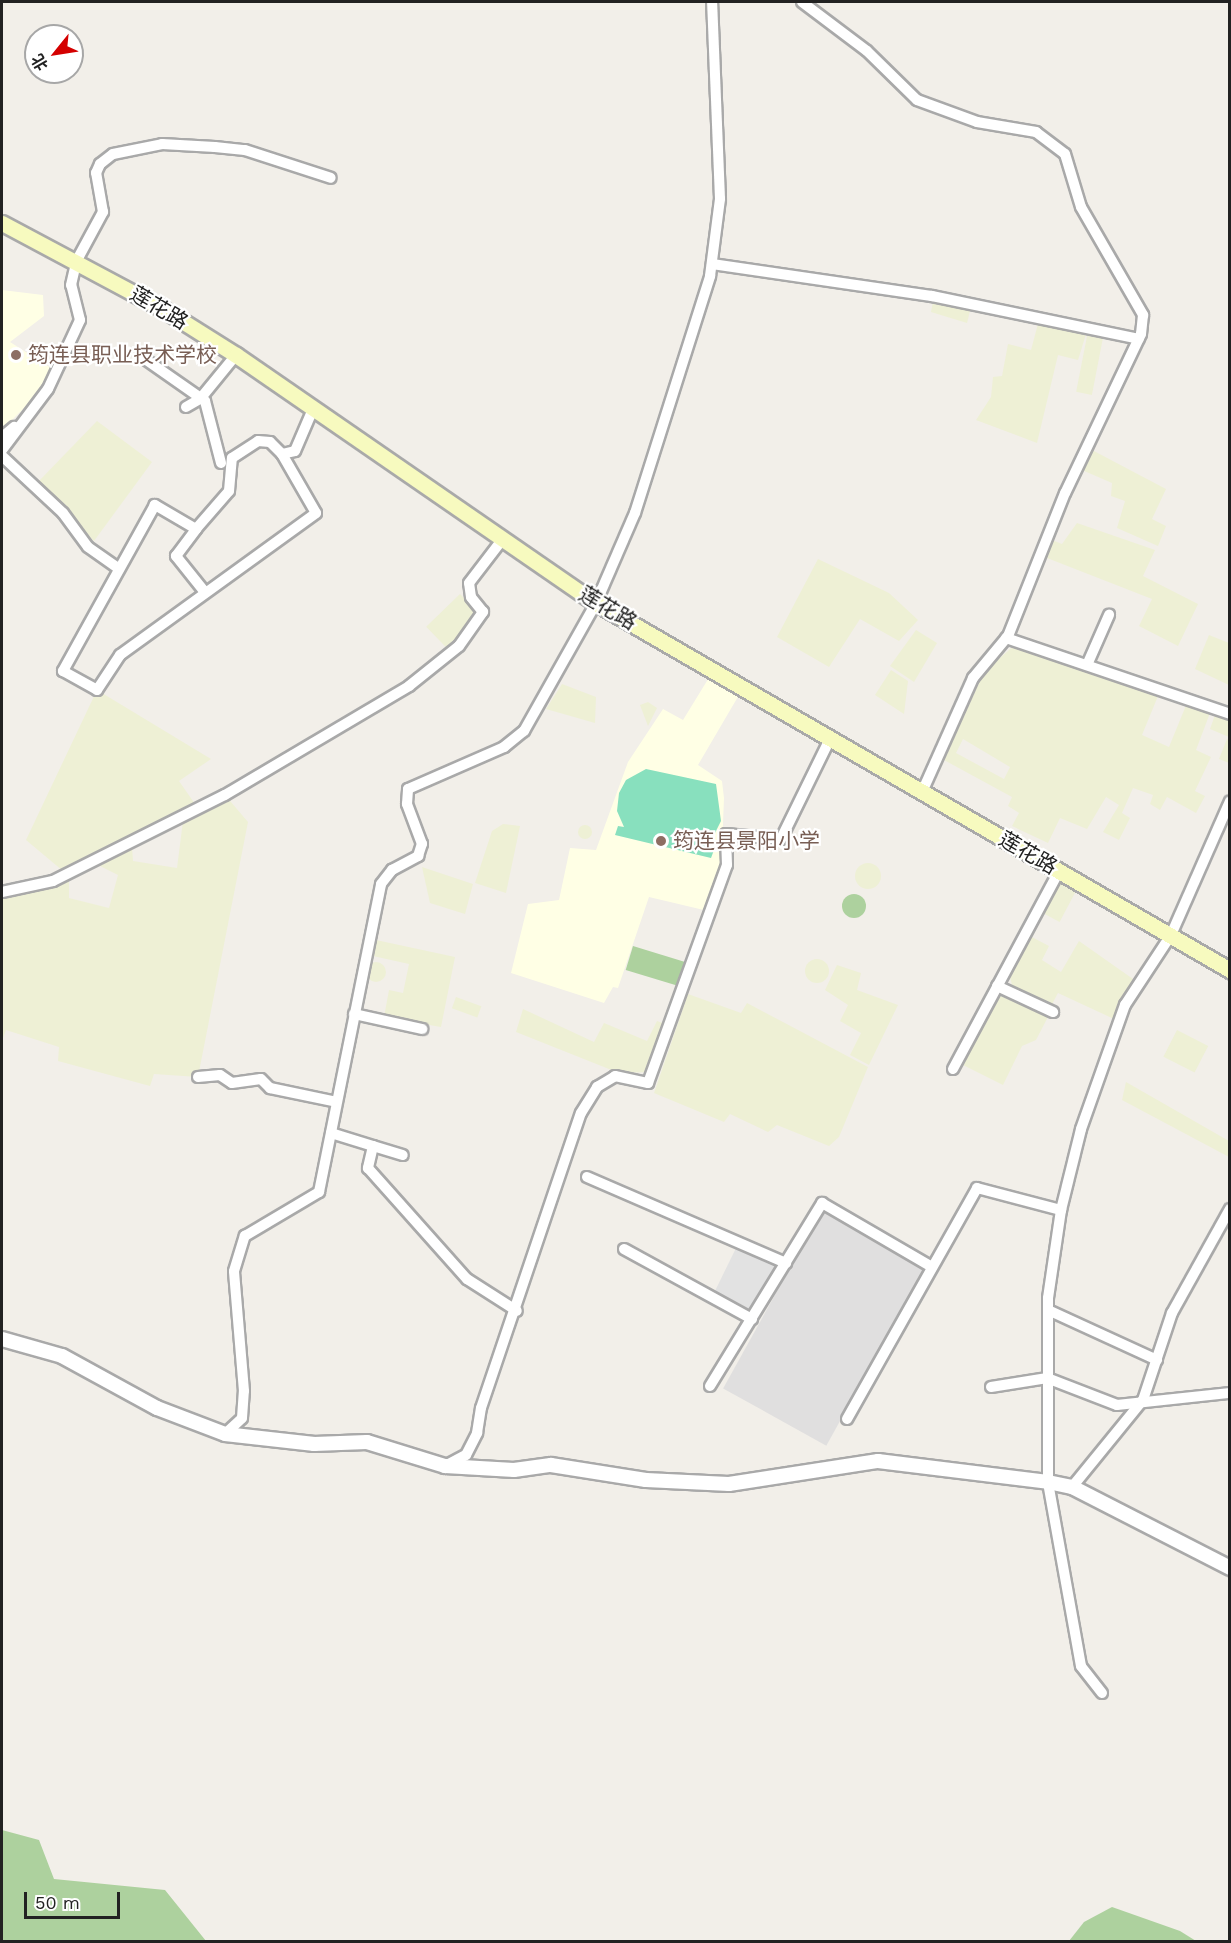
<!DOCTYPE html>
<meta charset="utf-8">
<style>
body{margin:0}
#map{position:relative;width:1231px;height:1943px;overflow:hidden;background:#f2efe9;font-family:"Work Sans","Noto Sans SC",sans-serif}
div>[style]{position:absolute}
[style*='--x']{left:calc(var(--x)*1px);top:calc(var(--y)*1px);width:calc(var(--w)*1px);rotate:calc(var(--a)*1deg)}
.residential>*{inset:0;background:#e0dfdf;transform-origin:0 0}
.education>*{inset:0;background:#ffffe5}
.farmland>*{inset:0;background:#eef0d5;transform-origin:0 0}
.round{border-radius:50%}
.forest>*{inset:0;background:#add19e;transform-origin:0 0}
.pitch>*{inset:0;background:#88e0be}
.parking>*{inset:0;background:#e2e2e2}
.roads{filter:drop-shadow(2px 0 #a9a9a9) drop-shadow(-2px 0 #a9a9a9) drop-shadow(0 2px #a9a9a9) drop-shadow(0 -2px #a9a9a9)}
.minor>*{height:10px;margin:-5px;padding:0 5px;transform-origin:5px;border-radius:5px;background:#fff}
.tertiary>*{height:14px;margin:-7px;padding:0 7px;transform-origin:7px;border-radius:7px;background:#fff}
.secondary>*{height:15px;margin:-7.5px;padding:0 7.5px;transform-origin:7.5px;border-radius:7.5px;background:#f7fabf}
.dots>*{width:16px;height:16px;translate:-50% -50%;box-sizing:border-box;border:3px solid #fff;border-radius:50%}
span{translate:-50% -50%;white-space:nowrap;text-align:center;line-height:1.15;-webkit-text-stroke:4.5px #fff;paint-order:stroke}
.street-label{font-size:21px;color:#222}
.education-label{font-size:21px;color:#785e54}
.left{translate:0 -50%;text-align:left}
.frame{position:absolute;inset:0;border:3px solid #222;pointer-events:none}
.north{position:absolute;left:24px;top:24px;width:60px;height:60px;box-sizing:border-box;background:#fff;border:2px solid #a7a7a7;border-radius:50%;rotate:240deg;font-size:16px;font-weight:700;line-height:24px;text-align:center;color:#222}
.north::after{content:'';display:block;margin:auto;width:21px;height:27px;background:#d40000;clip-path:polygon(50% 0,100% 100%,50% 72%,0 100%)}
.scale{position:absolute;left:24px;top:1892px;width:96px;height:27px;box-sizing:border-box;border:3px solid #222;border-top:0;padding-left:8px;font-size:18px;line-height:21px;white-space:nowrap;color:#222;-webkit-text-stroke:4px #fff;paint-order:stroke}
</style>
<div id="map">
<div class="residential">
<i style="left:822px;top:1210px;width:118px;height:204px;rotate:29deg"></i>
</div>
<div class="education">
<i style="clip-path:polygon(2px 290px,43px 295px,44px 316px,10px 342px,51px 368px,41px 391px,2px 430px)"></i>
<i style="clip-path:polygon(710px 676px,739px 695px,698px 765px,722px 781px,724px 798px,721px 874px,708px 911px,649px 897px,618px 988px,613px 987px,604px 1003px,511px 973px,528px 904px,559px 900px,570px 848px,596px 850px,628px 762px,663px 709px,683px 720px)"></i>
</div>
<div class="farmland">
<i style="clip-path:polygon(933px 302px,971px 307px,967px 323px,931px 312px)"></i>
<i style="clip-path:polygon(1039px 320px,1087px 331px,1078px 360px,1058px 355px,1037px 443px,976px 420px,991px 397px,993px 377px,1002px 376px,1008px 344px,1031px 350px)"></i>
<i style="left:1088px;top:331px;width:16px;height:62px;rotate:11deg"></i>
<i style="clip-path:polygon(97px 421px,152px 462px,94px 541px,38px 482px)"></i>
<i style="clip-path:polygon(1092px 450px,1166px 489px,1152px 519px,1166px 526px,1158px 546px,1117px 528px,1125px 501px,1111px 496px,1112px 483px,1082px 470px)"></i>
<i style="clip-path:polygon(1077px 523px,1155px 550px,1143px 576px,1198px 604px,1178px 646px,1139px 626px,1152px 599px,1047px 558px,1052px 540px,1062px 544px)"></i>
<i style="clip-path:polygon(818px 559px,889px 593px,918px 620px,899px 641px,860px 619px,829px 667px,777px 637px)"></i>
<i style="left:460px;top:594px;width:29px;height:47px;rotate:46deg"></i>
<i style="clip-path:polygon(916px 630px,937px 643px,914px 682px,890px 666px)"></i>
<i style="clip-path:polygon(1209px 635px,1229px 643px,1229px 685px,1195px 669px)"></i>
<i style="clip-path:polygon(evenodd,1017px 643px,1158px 696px,1142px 735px,1169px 747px,1187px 703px,1210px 713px,1196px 750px,1211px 757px,1195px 791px,1205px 796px,1196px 813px,1167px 797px,1160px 810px,1150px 804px,1153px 795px,1133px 788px,1122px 813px,1130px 818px,1119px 840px,1103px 832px,1119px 805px,1106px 797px,1087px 829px,1060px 818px,1048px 843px,1012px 826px,1019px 813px,1008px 806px,1012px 797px,944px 760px,984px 672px,1017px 643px,963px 739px,1010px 767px,1004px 779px,956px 753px,963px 739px)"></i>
<i style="clip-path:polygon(891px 670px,908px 681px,904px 714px,875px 695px)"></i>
<i style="clip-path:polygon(562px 684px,596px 697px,595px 723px,546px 709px)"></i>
<i style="clip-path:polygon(97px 690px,211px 759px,179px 781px,195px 804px,63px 871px,26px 840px)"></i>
<i style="clip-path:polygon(648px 702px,657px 708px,648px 726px,640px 705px)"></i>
<i style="clip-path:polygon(1215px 715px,1229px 721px,1229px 737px,1210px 729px)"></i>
<i style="clip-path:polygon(1227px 739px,1229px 741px,1229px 763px,1219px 759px)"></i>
<i style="clip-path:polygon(225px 795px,248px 822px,198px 1077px,154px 1074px,150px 1086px,58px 1061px,59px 1047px,6px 1030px,2px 1041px,2px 892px,69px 878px,69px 898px,109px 908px,118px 875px,96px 864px,132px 847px,133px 861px,177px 868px,183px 821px)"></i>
<i style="clip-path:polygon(503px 824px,520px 826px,506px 893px,475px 883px,492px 831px)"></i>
<i class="round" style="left:578px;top:825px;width:14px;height:14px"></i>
<i class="round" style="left:855px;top:863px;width:26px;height:26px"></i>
<i style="clip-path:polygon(422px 867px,473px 884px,465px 914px,430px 903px)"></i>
<i style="left:1057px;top:882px;width:21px;height:34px;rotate:28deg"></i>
<i style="clip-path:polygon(1028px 935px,1049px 946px,1042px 960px,1061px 972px,1079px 941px,1133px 979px,1114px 1019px,1058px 993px,1050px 1008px,1013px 989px,1009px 973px)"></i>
<i style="clip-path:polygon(376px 940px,455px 957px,441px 1027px,384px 1017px,389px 990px,403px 993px,409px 964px,373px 956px)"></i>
<i class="round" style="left:805px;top:959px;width:24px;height:24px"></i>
<i class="round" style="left:366px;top:962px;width:20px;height:20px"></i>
<i style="clip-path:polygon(837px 965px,861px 973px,857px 990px,898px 1005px,869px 1065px,850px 1055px,861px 1033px,840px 1021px,848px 1005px,825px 990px)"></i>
<i style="clip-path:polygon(1006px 992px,1049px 1015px,1036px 1040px,1022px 1046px,1003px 1085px,963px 1065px,993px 1003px)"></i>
<i style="clip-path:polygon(688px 994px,741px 1013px,747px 1003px,868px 1067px,839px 1137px,829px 1146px,777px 1125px,768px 1132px,730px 1114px,724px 1122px,654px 1093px)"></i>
<i style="left:456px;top:997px;width:27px;height:12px;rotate:20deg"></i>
<i style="clip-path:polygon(523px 1009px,594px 1042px,604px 1023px,647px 1041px,657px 1021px,668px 1025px,649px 1072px,619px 1073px,516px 1032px)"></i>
<i style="left:1177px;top:1030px;width:35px;height:30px;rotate:27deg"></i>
<i style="clip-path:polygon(1126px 1082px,1229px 1141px,1229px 1157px,1122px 1100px)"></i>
</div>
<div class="forest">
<i class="round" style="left:842px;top:894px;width:24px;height:24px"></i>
<i style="left:633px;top:946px;width:57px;height:25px;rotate:17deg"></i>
<i style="clip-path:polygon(2px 1830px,39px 1840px,54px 1879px,165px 1890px,206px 1941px,2px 1941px)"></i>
<i style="clip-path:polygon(1112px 1907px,1180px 1931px,1196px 1941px,1069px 1941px,1084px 1922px)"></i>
</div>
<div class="pitch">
<i style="clip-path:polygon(646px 769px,716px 784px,721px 821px,708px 847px,714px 850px,711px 858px,615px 835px,618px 826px,624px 827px,617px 811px,619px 793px,626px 780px)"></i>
</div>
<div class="parking">
<i style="clip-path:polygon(737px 1246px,779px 1266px,751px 1310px,715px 1291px)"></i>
</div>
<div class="roads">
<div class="minor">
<i style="--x:802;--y:2;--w:81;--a:37"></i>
<i style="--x:867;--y:51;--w:70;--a:44.4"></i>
<i style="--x:917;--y:100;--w:64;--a:20.1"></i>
<i style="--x:977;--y:122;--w:60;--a:9.6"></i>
<i style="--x:1036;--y:132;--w:36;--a:37"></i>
<i style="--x:1065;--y:154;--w:55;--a:73.2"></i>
<i style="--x:1081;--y:207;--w:125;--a:60.1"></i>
<i style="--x:1143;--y:315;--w:19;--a:96"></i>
<i style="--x:1141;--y:334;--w:176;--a:115.5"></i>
<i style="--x:1065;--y:493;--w:154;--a:111.7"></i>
<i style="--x:1008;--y:636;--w:55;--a:129.8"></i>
<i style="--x:973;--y:678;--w:125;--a:114.1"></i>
<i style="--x:712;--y:264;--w:222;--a:8.3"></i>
<i style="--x:932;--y:296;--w:211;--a:11.7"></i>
<i style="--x:142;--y:357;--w:77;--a:34.9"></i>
<i style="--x:205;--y:401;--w:64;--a:75.5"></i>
<i style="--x:186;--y:407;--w:16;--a:-30"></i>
<i style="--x:200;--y:399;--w:57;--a:-50.7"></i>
<i style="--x:2;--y:437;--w:16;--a:-40"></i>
<i style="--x:2;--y:450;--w:76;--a:-53"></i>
<i style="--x:48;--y:389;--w:76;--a:-65.1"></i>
<i style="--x:80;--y:320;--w:36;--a:-104"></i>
<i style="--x:71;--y:285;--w:26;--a:-77"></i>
<i style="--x:77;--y:260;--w:55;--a:-61.6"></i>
<i style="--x:103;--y:212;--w:40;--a:-100"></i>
<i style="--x:96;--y:173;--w:10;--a:-66"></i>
<i style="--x:100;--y:164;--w:16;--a:-38"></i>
<i style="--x:113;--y:154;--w:50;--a:-11.5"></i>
<i style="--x:162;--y:144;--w:53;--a:3.2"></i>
<i style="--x:215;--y:147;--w:30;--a:6"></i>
<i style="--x:245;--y:150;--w:90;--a:18"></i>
<i style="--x:2;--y:456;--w:83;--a:43.1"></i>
<i style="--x:63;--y:513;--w:42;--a:53.7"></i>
<i style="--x:88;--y:547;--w:35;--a:35"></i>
<i style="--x:196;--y:529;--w:50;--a:-49"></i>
<i style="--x:229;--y:491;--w:33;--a:-85"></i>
<i style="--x:232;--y:458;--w:31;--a:-33"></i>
<i style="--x:258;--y:441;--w:12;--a:5"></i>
<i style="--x:270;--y:442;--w:17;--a:45"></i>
<i style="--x:204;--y:591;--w:45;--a:-128.7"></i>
<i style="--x:176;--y:556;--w:34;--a:-53"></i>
<i style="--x:196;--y:529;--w:48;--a:-149.7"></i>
<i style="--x:155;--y:505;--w:190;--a:119"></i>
<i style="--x:63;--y:671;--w:39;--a:29"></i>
<i style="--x:97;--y:690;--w:42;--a:-56.7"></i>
<i style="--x:120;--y:655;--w:242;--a:-35.9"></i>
<i style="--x:316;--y:513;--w:68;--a:-120"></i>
<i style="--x:282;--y:454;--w:13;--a:-13"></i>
<i style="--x:295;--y:451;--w:46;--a:-66.8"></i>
<i style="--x:1006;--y:638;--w:237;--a:18.7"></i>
<i style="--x:1087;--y:665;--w:55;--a:-66.3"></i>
<i style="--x:2;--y:892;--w:52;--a:-12.2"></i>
<i style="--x:53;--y:881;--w:192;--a:-26.6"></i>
<i style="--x:225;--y:795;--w:214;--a:-30.6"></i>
<i style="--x:409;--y:686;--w:64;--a:-38.7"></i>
<i style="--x:459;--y:646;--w:42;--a:-54.8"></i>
<i style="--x:483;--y:612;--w:19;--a:-129"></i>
<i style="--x:471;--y:597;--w:14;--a:-98"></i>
<i style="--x:469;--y:583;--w:54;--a:-52.5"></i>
<i style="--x:997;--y:986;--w:62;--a:24.9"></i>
<i style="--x:354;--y:1014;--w:70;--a:12.4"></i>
<i style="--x:953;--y:1069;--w:225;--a:-61.8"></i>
<i style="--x:198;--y:1077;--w:22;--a:-5"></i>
<i style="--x:220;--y:1075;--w:14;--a:34"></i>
<i style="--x:232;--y:1083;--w:29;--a:-8"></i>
<i style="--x:261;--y:1079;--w:13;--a:45"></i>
<i style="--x:270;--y:1088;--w:68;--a:11.8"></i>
<i style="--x:331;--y:1133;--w:44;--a:17.2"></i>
<i style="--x:373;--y:1146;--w:23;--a:103"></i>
<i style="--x:368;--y:1168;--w:149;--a:48.3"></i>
<i style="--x:467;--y:1279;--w:59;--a:32.6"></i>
<i style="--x:373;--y:1146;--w:31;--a:17"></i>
<i style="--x:587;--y:1177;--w:217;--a:23.4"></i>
<i style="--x:624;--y:1249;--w:146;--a:28.7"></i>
<i style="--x:1048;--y:1310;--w:120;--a:24.6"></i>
<i style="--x:710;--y:1386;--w:215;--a:-58.5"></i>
<i style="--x:822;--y:1203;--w:127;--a:30.2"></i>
<i style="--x:991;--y:1387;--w:57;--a:-9.1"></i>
<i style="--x:1047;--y:1378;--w:75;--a:21.1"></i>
<i style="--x:1117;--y:1405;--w:114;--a:-6.1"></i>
<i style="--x:847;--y:1419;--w:265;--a:-60.6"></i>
<i style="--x:977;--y:1188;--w:87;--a:14.7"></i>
<i style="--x:225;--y:1434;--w:23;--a:-43"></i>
<i style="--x:242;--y:1418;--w:27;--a:-86"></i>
<i style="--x:244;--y:1391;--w:120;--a:-94.8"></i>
<i style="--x:234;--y:1271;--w:37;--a:-73"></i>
<i style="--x:245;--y:1236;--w:86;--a:-30.7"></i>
<i style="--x:319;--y:1192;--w:314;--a:-78.6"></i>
<i style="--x:381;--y:884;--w:18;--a:-52"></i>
<i style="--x:392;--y:870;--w:30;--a:-28"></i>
<i style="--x:418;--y:856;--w:13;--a:-72"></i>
<i style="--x:422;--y:844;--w:43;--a:-110.6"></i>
<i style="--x:407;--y:804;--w:15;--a:-86"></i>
<i style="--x:408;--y:789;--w:105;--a:-23.6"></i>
<i style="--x:504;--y:747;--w:26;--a:-39"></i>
<i style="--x:524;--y:731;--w:147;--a:-60.6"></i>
<i style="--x:596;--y:603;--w:98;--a:-66.6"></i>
<i style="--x:635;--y:513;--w:249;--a:-72.4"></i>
<i style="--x:710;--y:276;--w:78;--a:-82.6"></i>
<i style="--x:720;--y:199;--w:197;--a:-92.3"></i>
<i style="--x:445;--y:1466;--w:24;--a:-28"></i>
<i style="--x:466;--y:1455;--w:25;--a:-63"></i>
<i style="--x:477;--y:1433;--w:25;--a:-81"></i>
<i style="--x:481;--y:1408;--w:311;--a:-71.3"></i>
<i style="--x:581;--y:1113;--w:31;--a:-58"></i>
<i style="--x:597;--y:1087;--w:21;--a:-31"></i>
<i style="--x:615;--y:1076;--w:34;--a:12"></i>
<i style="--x:648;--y:1083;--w:232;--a:-70.1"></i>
<i style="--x:727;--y:865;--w:31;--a:-92"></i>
<i style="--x:726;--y:834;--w:55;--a:5.2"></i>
<i style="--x:781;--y:839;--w:111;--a:-63.9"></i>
<i style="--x:1072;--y:1487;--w:112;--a:-50.8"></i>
<i style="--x:1143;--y:1400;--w:92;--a:-71.6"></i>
<i style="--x:1172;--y:1313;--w:119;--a:-60.9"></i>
<i style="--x:1102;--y:1693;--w:34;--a:-128"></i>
<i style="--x:1081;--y:1666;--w:187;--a:-100.2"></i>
<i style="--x:1048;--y:1482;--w:184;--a:-90"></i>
<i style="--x:1048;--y:1298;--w:89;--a:-81.6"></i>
<i style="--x:1061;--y:1210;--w:83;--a:-76.1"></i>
<i style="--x:1081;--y:1129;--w:132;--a:-70.5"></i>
<i style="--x:1125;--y:1005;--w:84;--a:-56.7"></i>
<i style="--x:1171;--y:935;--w:146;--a:-66.2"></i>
</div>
<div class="tertiary">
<i style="--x:2;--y:1339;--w:62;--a:15.8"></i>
<i style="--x:62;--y:1356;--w:108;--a:28.7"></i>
<i style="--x:157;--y:1408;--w:73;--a:20.9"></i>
<i style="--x:225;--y:1434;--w:90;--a:6.4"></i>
<i style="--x:314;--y:1444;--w:53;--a:-2.2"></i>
<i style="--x:367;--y:1442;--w:82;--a:17.1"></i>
<i style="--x:445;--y:1466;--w:69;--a:3.3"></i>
<i style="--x:514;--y:1470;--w:37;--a:-8"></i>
<i style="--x:551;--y:1465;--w:96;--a:9"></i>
<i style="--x:646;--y:1480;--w:83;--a:2.8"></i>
<i style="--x:729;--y:1484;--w:151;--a:-8.8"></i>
<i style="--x:878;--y:1461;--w:171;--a:7"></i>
<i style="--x:1048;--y:1482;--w:25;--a:12"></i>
<i style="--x:1072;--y:1487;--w:178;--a:27.1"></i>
</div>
<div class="secondary">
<i style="--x:2;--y:223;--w:183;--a:28.1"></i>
<i style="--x:163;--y:309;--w:86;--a:32.2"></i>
<i style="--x:236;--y:355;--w:437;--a:34.6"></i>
<i style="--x:596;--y:603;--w:733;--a:30.07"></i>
</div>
</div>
<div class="dots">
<i style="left:16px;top:355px;background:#8d6e63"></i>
<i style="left:661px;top:841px;background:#8d6e63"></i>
</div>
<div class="street-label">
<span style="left:159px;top:308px;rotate:31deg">莲花路</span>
<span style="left:608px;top:608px;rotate:31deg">莲花路</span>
<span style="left:1028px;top:853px;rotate:30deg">莲花路</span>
</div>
<div class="education-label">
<span class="left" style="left:28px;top:355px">筠连县职业技术学校</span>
<span class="left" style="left:673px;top:841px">筠连县景阳小学</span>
</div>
<div class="frame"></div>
<div class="north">北</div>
<div class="scale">50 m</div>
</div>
